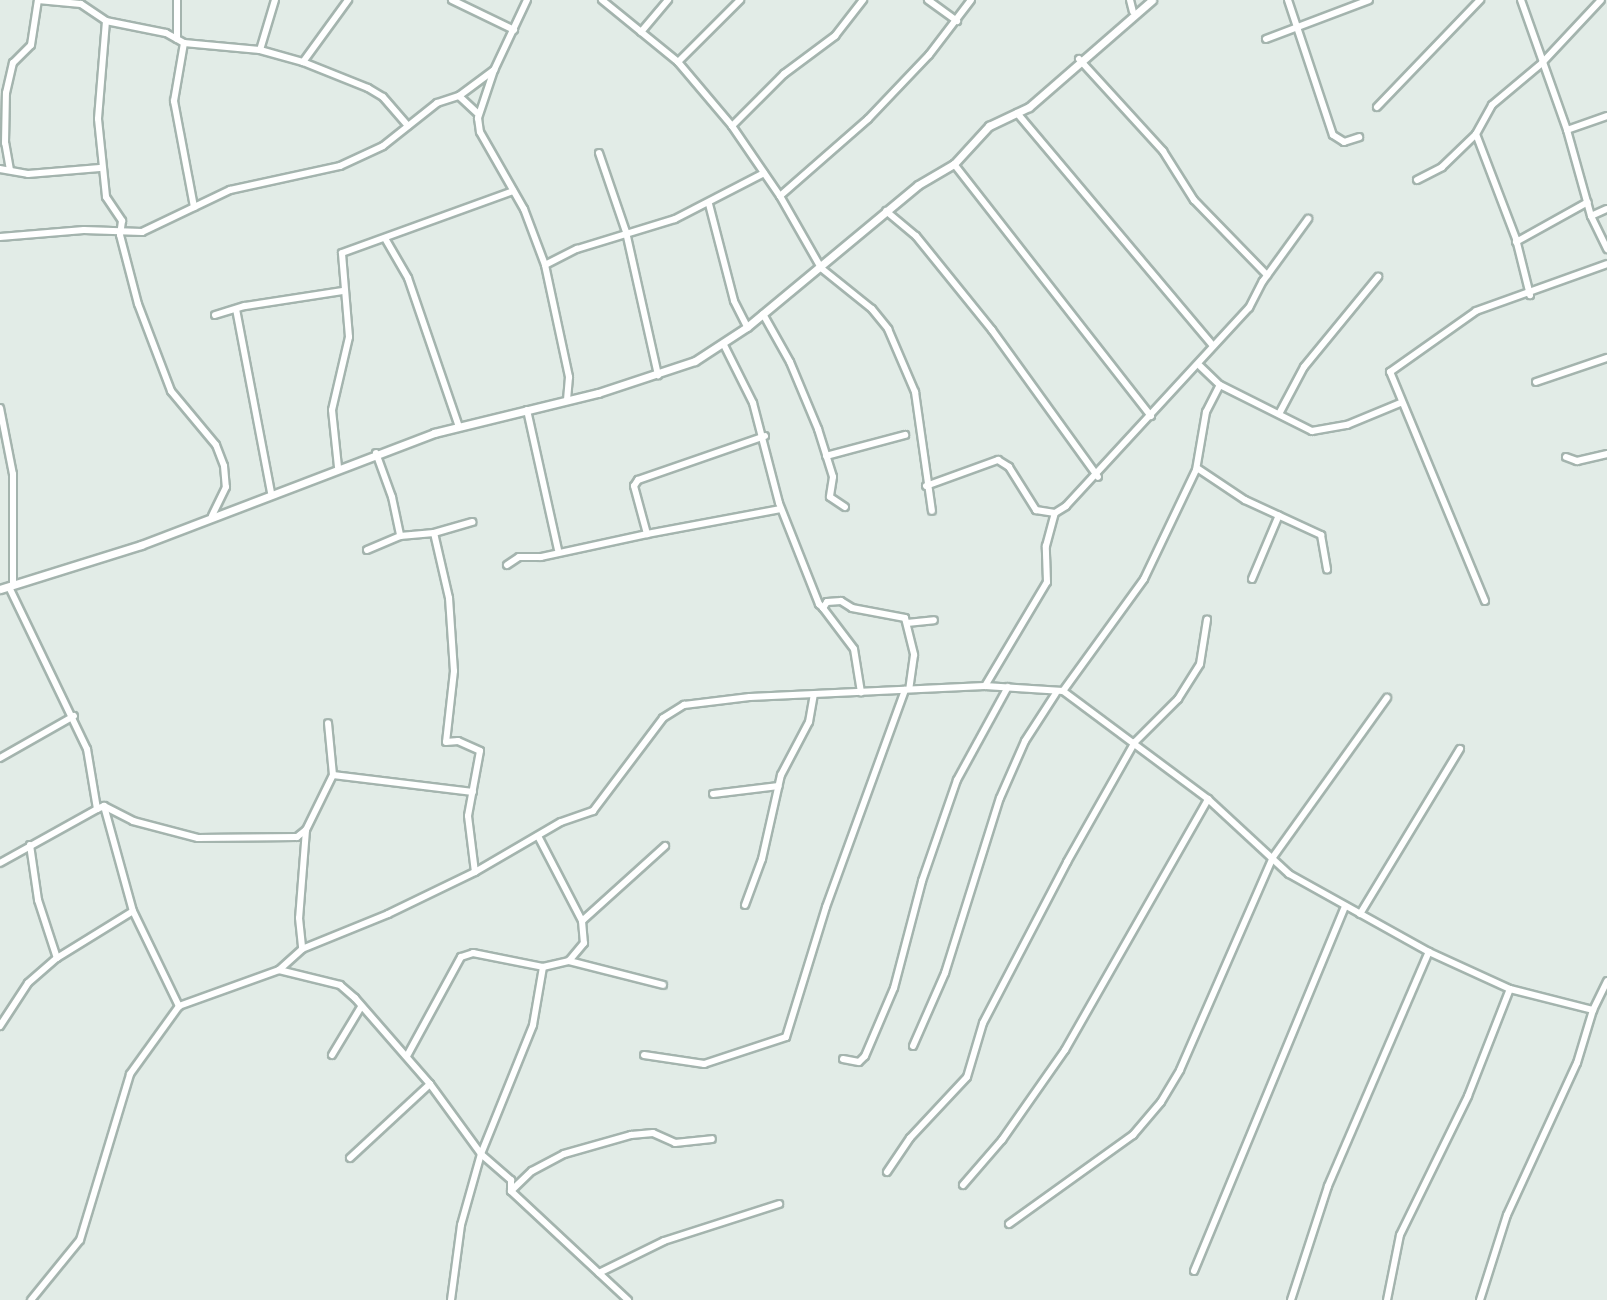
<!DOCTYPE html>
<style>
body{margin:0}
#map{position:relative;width:1607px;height:1300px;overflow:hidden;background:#e2ece7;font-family:Cabin,sans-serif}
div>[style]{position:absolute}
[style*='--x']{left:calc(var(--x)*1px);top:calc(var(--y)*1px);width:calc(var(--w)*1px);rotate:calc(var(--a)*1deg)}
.roads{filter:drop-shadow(2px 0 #a4b4ae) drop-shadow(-2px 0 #a4b4ae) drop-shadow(0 2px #a4b4ae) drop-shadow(0 -2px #a4b4ae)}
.minor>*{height:6px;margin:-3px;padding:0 3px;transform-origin:3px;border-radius:3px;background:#fff}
.tertiary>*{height:7px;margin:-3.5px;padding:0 3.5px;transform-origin:3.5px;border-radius:3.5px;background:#fff}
span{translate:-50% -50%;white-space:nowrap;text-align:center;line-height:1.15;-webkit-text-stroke:7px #f2f9f5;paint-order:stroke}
</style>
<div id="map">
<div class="roads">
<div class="minor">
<i style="--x:38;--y:0;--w:43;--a:5.3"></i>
<i style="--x:81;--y:4;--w:30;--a:34"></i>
<i style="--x:106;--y:21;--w:61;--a:11.3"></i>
<i style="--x:166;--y:33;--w:21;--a:29"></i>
<i style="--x:184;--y:43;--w:76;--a:5.3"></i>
<i style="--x:260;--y:50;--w:45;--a:15.6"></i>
<i style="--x:303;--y:62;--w:70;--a:21.8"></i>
<i style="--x:368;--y:88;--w:17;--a:31"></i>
<i style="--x:383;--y:97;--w:38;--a:49"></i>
<i style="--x:177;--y:0;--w:39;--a:90"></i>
<i style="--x:452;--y:0;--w:69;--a:25.8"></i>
<i style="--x:527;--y:0;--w:77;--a:115.2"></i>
<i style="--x:494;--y:70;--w:51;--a:108.4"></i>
<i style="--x:478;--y:118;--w:14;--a:82"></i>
<i style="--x:480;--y:132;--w:89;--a:60.3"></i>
<i style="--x:524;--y:209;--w:60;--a:69.4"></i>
<i style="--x:545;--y:265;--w:115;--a:77.9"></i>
<i style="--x:569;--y:377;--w:23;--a:95"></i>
<i style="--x:602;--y:0;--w:98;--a:39.2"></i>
<i style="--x:678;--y:62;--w:84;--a:49.8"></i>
<i style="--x:732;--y:126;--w:85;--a:55.6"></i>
<i style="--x:780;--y:196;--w:83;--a:60.3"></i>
<i style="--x:821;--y:268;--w:65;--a:38.8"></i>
<i style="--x:872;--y:309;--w:26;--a:51"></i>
<i style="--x:888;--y:329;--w:69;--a:66.8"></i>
<i style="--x:915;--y:392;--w:120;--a:81.9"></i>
<i style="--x:928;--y:0;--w:36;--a:36"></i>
<i style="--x:1130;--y:0;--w:12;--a:76"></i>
<i style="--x:1288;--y:0;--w:142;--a:71.6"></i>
<i style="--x:1333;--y:135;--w:13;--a:32"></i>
<i style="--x:1344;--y:142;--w:16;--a:-18"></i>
<i style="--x:1521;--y:0;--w:138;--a:70.5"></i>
<i style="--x:1567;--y:130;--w:89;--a:74.4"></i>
<i style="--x:1591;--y:216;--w:37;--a:64"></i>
<i style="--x:106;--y:21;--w:98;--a:94.7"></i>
<i style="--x:98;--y:119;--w:78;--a:84.1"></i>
<i style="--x:106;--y:197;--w:29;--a:56"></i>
<i style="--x:122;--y:221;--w:14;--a:98"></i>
<i style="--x:120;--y:235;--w:71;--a:75.4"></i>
<i style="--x:138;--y:304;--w:93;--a:69.2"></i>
<i style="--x:171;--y:391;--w:70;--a:50.2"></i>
<i style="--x:216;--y:445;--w:22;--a:69"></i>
<i style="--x:224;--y:466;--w:21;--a:85"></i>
<i style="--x:226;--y:487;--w:32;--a:116"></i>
<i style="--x:641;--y:32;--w:42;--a:-49.8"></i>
<i style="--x:1266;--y:39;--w:110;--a:-20.7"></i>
<i style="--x:184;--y:43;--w:59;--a:99.8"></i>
<i style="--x:174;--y:101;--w:108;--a:79.3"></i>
<i style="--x:260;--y:50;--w:52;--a:-73.3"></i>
<i style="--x:1079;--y:59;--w:125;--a:47.6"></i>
<i style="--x:1163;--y:151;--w:58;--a:57.7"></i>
<i style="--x:1194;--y:200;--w:105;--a:45.8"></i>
<i style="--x:303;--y:62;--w:77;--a:-54"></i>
<i style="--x:678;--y:62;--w:88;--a:-45"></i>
<i style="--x:459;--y:96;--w:26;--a:43"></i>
<i style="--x:1377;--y:107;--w:149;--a:-46.1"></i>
<i style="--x:1017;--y:113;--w:304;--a:49.9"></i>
<i style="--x:732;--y:126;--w:74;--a:-45"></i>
<i style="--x:784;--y:74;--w:64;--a:-36.7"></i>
<i style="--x:835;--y:36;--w:46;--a:-52.1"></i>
<i style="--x:1567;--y:130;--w:42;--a:-19.3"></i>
<i style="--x:1476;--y:134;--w:112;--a:69.1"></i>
<i style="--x:1516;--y:239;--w:58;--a:76"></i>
<i style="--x:599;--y:153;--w:83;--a:71.1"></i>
<i style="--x:626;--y:232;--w:147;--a:77.4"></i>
<i style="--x:954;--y:164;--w:320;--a:52"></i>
<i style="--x:0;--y:169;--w:28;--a:10"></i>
<i style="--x:28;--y:174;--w:72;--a:-4.8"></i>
<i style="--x:10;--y:170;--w:27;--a:-100"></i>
<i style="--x:5;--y:143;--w:50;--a:-88.9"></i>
<i style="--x:6;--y:93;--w:31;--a:-77"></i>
<i style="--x:13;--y:63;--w:25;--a:-45"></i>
<i style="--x:31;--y:45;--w:46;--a:-81.2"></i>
<i style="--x:1417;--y:180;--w:28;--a:-27"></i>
<i style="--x:1442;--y:167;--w:47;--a:-44.1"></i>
<i style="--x:1476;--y:134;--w:33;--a:-61"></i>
<i style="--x:1492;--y:105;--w:65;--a:-40"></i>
<i style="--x:1542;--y:63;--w:86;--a:-46.9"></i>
<i style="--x:780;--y:196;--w:117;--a:-41.2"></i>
<i style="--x:868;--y:119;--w:88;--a:-46.4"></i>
<i style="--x:929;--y:55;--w:69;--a:-52.6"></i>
<i style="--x:709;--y:204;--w:100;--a:75.5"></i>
<i style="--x:734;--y:301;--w:29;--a:63"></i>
<i style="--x:886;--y:211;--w:39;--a:40"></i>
<i style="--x:916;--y:236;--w:121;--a:51"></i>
<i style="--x:992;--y:330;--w:181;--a:54.2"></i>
<i style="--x:1591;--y:216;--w:17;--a:-24"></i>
<i style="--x:0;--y:237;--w:84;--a:-4.8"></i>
<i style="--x:84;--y:230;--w:58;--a:2"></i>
<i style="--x:142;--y:232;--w:98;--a:-25.5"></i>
<i style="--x:230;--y:190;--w:113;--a:-12.3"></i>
<i style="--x:340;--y:166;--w:47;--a:-24.9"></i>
<i style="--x:383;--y:146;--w:69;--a:-38.5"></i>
<i style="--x:437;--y:103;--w:23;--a:-18"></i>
<i style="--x:459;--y:96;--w:44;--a:-36.6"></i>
<i style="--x:386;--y:240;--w:44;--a:59.9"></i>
<i style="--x:408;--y:278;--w:157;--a:71.1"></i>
<i style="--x:1516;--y:242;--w:82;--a:-29.1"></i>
<i style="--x:545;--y:265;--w:36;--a:-27"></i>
<i style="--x:577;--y:249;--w:102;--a:-17"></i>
<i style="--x:675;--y:219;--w:100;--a:-27.3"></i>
<i style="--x:236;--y:309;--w:187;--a:79.2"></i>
<i style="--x:763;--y:314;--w:55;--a:60.6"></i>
<i style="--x:790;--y:362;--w:73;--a:67.3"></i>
<i style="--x:818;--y:429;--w:50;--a:72.6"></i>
<i style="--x:833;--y:477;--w:20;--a:99"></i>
<i style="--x:830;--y:497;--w:18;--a:34"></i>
<i style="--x:215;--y:315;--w:31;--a:-17"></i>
<i style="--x:245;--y:306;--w:99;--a:-8.7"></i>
<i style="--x:724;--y:345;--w:65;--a:63.4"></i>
<i style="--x:753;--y:403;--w:103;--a:75.4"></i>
<i style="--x:779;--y:503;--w:109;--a:68.4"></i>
<i style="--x:819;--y:604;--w:6;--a:45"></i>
<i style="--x:823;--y:608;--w:7;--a:-56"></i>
<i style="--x:827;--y:602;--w:14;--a:-4"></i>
<i style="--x:841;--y:601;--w:13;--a:32"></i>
<i style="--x:852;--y:608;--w:54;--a:10.7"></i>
<i style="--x:905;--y:618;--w:38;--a:76"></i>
<i style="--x:914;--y:655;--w:34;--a:98"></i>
<i style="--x:1200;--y:366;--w:28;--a:44"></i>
<i style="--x:1220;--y:385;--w:103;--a:26.6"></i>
<i style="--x:1312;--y:431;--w:36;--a:-10"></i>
<i style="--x:1347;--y:425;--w:57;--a:-22.5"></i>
<i style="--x:1536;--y:382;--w:75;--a:-18.7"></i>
<i style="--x:0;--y:408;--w:67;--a:78.9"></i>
<i style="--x:13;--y:474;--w:111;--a:90"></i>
<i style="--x:527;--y:410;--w:143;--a:77.5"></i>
<i style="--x:1279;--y:414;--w:53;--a:-62"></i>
<i style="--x:1304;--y:367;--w:117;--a:-50.6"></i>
<i style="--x:765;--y:436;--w:134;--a:160.9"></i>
<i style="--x:638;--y:480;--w:7;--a:124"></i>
<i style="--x:634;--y:486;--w:50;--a:74.8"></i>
<i style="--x:647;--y:534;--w:136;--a:-10.6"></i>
<i style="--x:376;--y:453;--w:47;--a:70"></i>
<i style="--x:392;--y:497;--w:40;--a:78"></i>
<i style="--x:826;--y:456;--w:82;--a:-14.9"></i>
<i style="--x:1566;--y:457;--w:12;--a:20"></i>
<i style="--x:1577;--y:461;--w:31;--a:-13"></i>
<i style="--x:338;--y:467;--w:57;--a:-96"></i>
<i style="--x:332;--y:410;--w:75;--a:-76.9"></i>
<i style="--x:349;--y:337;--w:84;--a:-94.8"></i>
<i style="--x:342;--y:253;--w:182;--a:-19.9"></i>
<i style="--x:1197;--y:468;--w:58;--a:33.7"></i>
<i style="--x:1245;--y:500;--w:84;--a:24.7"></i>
<i style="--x:1321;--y:535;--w:35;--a:80"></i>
<i style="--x:926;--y:486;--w:77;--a:-19.9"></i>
<i style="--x:998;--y:460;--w:13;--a:32"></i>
<i style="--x:1009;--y:467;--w:51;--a:57.9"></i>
<i style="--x:1036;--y:510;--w:19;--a:9"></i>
<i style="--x:1055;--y:513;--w:13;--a:-32"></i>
<i style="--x:1066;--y:506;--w:270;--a:-47.3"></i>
<i style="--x:1249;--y:308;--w:30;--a:-63"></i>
<i style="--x:1263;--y:281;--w:77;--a:-54"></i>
<i style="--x:434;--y:533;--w:67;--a:77"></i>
<i style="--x:449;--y:598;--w:73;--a:86.1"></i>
<i style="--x:454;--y:671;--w:71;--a:96.4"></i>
<i style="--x:446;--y:742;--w:12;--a:-5"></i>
<i style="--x:458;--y:741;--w:24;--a:24"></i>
<i style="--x:480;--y:751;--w:66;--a:100.5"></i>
<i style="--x:468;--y:816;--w:56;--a:82.9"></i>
<i style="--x:367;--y:550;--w:36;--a:-23"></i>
<i style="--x:400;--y:536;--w:34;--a:-5"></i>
<i style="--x:434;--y:533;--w:40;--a:-16"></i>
<i style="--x:507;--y:565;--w:14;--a:-34"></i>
<i style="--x:519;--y:557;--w:22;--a:0"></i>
<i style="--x:541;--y:557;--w:108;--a:-12.2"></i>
<i style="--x:1252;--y:579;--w:69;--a:-67.1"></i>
<i style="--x:9;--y:587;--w:180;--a:64.3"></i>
<i style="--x:87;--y:749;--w:61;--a:80.5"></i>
<i style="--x:97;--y:809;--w:8;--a:-23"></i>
<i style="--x:104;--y:806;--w:109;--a:74.6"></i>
<i style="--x:133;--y:911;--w:106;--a:64.2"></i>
<i style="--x:179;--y:1006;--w:106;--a:-19.8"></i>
<i style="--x:279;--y:970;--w:31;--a:-42"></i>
<i style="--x:302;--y:949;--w:93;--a:-22.1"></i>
<i style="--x:388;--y:914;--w:97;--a:-25.8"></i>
<i style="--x:475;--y:872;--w:99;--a:-30.2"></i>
<i style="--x:561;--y:822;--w:34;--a:-19"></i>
<i style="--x:593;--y:811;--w:116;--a:-53"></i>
<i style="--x:663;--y:718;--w:25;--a:-32"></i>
<i style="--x:684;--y:705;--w:66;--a:-6.9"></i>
<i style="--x:750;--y:697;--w:235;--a:-2.7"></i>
<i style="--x:985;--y:686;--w:78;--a:3.7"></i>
<i style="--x:1063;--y:691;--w:181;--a:36.7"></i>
<i style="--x:1208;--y:799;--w:110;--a:42.8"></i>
<i style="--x:1289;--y:874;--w:160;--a:29.1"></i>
<i style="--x:1429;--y:952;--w:89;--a:24.6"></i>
<i style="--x:1510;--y:989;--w:86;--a:14.2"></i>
<i style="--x:1485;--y:601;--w:248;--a:-112.5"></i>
<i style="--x:1390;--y:372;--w:105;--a:-35.3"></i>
<i style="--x:1476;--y:311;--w:139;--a:-19.7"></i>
<i style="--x:823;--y:608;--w:51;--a:52.9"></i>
<i style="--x:854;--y:649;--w:44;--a:80.8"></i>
<i style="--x:907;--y:623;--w:27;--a:-6"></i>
<i style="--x:985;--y:686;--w:121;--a:-59.2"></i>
<i style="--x:1047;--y:582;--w:36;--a:-92"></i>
<i style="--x:1046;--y:546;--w:34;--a:-75"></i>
<i style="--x:1063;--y:691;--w:138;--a:-54.1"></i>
<i style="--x:1144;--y:579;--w:121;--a:-64.5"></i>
<i style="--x:1196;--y:470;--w:59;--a:-80.2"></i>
<i style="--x:1206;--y:412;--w:30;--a:-63"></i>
<i style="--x:0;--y:758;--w:85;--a:-29.6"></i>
<i style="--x:333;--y:775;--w:141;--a:6.9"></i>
<i style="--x:713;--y:794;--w:66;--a:-6.9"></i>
<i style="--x:104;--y:806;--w:33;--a:27"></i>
<i style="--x:133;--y:821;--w:67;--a:14.7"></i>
<i style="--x:198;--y:838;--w:99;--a:-0.6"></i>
<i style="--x:297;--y:837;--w:11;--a:-38"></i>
<i style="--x:306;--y:830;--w:88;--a:94.5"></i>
<i style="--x:299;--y:918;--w:31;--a:84"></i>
<i style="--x:306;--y:830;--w:61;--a:-63.9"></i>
<i style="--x:333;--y:775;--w:52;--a:-95.5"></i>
<i style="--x:538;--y:836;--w:96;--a:62.6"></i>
<i style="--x:582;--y:921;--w:22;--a:85"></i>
<i style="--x:584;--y:943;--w:23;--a:130"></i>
<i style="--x:30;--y:845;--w:56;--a:81.7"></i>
<i style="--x:38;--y:900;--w:61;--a:71.9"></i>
<i style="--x:0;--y:863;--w:111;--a:-29.1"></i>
<i style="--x:745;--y:905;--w:49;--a:-69.7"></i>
<i style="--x:762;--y:859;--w:86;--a:-77.3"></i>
<i style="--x:781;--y:775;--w:60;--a:-62.2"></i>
<i style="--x:809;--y:722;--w:27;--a:-80"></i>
<i style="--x:1360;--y:914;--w:193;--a:-58.8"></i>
<i style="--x:582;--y:921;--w:112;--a:-42.1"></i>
<i style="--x:279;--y:970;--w:63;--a:13.8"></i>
<i style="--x:340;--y:985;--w:20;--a:41"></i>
<i style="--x:355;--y:998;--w:114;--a:48.9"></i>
<i style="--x:430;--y:1084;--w:87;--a:53.9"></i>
<i style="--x:481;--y:1154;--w:40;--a:41"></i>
<i style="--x:511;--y:1180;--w:11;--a:90"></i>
<i style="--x:511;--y:1191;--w:160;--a:43"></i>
<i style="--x:0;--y:1026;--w:51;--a:-56.9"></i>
<i style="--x:28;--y:983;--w:38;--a:-41"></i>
<i style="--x:57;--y:958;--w:89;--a:-31.7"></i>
<i style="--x:913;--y:1046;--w:80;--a:-66.3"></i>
<i style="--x:945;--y:973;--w:183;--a:-72.6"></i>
<i style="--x:1000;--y:798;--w:62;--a:-66.3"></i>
<i style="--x:1025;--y:741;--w:57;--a:-57.1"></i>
<i style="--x:332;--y:1055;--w:56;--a:-58.9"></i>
<i style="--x:644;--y:1055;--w:61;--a:8.5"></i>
<i style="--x:704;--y:1064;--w:86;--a:-18.2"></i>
<i style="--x:786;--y:1037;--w:136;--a:-72.9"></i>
<i style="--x:826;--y:907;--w:231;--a:-70"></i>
<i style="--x:407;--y:1056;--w:113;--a:-61.4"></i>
<i style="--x:461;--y:957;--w:13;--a:-18"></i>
<i style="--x:473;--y:953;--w:71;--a:11.3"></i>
<i style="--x:543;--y:967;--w:27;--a:-13"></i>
<i style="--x:569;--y:961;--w:97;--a:14.3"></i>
<i style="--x:843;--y:1059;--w:16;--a:11"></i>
<i style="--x:859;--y:1062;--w:8;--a:-45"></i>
<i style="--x:865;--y:1056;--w:74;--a:-66.9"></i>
<i style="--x:894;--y:988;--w:111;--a:-75.3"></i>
<i style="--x:922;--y:881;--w:107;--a:-70.9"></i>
<i style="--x:957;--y:780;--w:106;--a:-61.3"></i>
<i style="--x:350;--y:1158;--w:109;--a:-42.8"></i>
<i style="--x:887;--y:1172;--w:41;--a:-55.9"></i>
<i style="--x:910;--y:1138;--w:83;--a:-46.9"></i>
<i style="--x:967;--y:1077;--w:56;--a:-73.5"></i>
<i style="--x:983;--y:1023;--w:182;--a:-62.4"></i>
<i style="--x:1067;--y:862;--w:138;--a:-60.5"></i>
<i style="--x:1135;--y:742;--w:61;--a:-45"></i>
<i style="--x:1178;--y:699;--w:41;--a:-57.8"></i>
<i style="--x:1200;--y:664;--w:45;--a:-81"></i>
<i style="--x:963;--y:1185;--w:60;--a:-49.1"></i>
<i style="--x:1002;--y:1140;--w:110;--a:-55"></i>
<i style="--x:1065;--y:1050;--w:289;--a:-60.3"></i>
<i style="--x:511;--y:1191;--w:29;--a:-44"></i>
<i style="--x:532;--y:1171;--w:36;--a:-28"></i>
<i style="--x:564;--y:1154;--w:70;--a:-15.8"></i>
<i style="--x:631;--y:1135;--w:22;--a:-5"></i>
<i style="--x:653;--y:1133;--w:24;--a:24"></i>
<i style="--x:675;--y:1143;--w:37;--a:-6"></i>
<i style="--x:1009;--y:1224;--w:153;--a:-35.7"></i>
<i style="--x:1133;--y:1135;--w:43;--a:-49.7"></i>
<i style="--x:1161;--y:1102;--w:37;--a:-59"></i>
<i style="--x:1180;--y:1070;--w:232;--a:-66.4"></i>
<i style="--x:1273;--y:857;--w:196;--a:-54.4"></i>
<i style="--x:1194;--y:1271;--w:394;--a:-67.5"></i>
<i style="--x:599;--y:1273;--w:72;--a:-26.2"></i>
<i style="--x:664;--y:1241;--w:121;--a:-17.8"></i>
<i style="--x:31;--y:1300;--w:77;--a:-50.8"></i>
<i style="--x:80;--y:1240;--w:173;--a:-73.2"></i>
<i style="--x:130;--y:1074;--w:84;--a:-54.2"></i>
<i style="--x:451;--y:1300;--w:76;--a:-82.4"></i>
<i style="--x:461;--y:1225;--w:74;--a:-74.3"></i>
<i style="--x:481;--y:1154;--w:139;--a:-68"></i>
<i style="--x:533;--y:1025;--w:59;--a:-80.2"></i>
<i style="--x:1291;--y:1300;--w:120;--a:-72"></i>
<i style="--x:1328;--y:1186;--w:255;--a:-66.7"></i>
<i style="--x:1387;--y:1300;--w:66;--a:-78.7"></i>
<i style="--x:1400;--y:1235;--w:155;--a:-63.9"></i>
<i style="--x:1468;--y:1096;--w:115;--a:-68.6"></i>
<i style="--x:1480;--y:1300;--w:89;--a:-72.4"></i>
<i style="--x:1507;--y:1215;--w:167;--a:-65.3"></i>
<i style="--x:1577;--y:1063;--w:55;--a:-73.2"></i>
<i style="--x:1593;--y:1010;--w:32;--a:-64"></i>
</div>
<div class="tertiary">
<i style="--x:0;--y:589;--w:148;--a:-17.3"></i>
<i style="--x:141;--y:545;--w:314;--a:-20.9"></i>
<i style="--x:434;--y:433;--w:169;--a:-13.7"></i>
<i style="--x:598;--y:393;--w:102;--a:-18.3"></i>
<i style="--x:695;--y:361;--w:62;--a:-33.2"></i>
<i style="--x:747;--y:327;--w:222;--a:-39.7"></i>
<i style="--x:918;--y:185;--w:42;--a:-30.3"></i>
<i style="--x:954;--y:164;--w:52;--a:-47.4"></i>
<i style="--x:989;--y:126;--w:44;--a:-25.4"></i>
<i style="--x:1029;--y:107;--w:163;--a:-41"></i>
</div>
</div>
</div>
